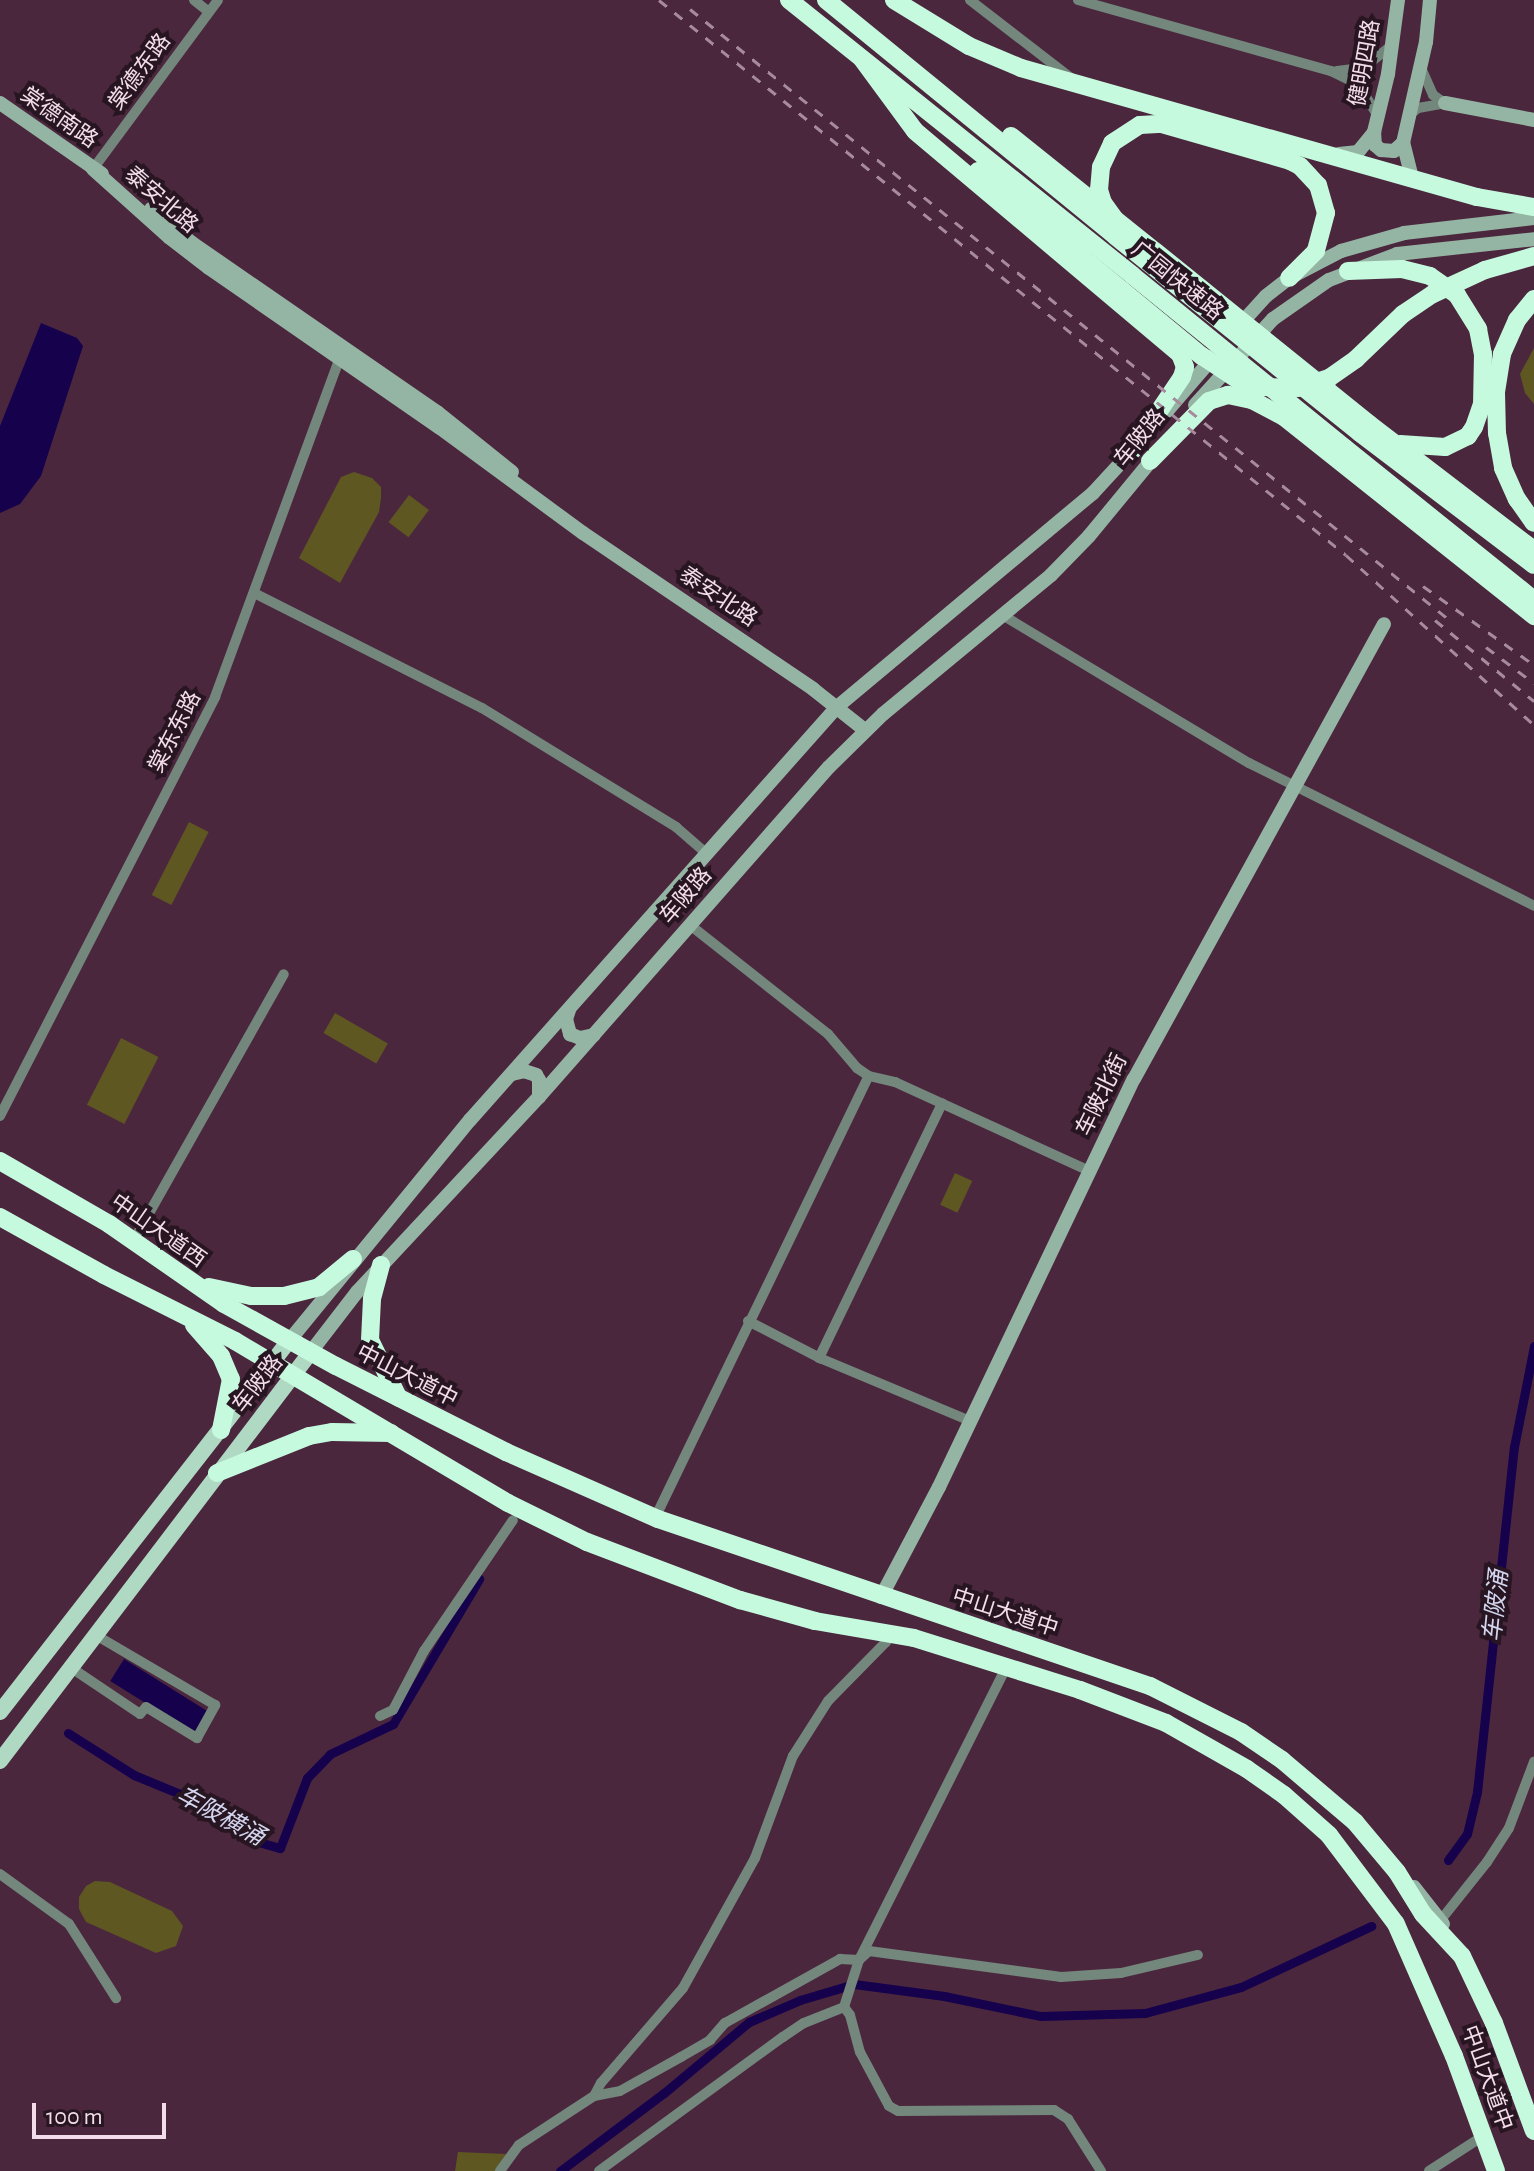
<!DOCTYPE html>
<meta charset="utf-8">
<style>
body{margin:0}
#map{position:relative;width:1534px;height:2171px;overflow:hidden;background:#4b273e;font-family:"Alegreya Sans","Noto Sans SC",sans-serif}
div>[style]{position:absolute}
[style*='--x']{left:calc(var(--x)*1px);top:calc(var(--y)*1px);width:calc(var(--w)*1px);rotate:calc(var(--a)*1deg)}
.green>*{inset:0;background:#5e5722;transform-origin:0 0}
.water>*{inset:0;background:#16014d;transform-origin:0 0}
.canal>*{height:9px;margin:-4.5px;padding:0 4.5px;transform-origin:4.5px;border-radius:4.5px;background:#16014d}
.street>*{height:10px;margin:-5px;padding:0 5px;transform-origin:5px;border-radius:5px;background:#73877c}
.secondary>*{height:14px;margin:-7px;padding:0 7px;transform-origin:7px;border-radius:7px;background:#95b5a4}
.primary>*{height:16px;margin:-8px;padding:0 8px;transform-origin:8px;border-radius:8px;background:#afd9c3}
.highway>*{height:18px;margin:-9px;padding:0 9px;transform-origin:9px;border-radius:9px;background:#c6fadf}
.rail>*{height:3px;margin-top:-1.5px;transform-origin:0;background:repeating-linear-gradient(90deg,#a78a9b 0 10px,transparent 0 20px)}
.highway-bridge>*{height:18px;margin:-9px;padding:0 9px;transform-origin:9px;border-radius:9px;background:#c6fadf}
span{translate:-50% -50%;white-space:nowrap;text-align:center;line-height:1.15;-webkit-text-stroke:8px #271621;paint-order:stroke}
.street-label{font-size:22px;color:#f4ddea}
.water-label{font-size:24px;color:#d3d5ef;font-style:italic}
.scale{position:absolute;left:32px;top:2103px;width:134px;height:36px;box-sizing:border-box;border:4px solid #f4ddea;border-top:0;padding-left:10px;font-size:24px;line-height:28px;white-space:nowrap;color:#f4ddea;-webkit-text-stroke:6px #271621;paint-order:stroke}
</style>
<div id="map">
<div class="green">
<i style="clip-path:polygon(1534px 348px,1534px 404px,1525px 393px,1520px 374px)"></i>
<i style="clip-path:polygon(354px 472px,372px 478px,381px 487px,381px 498px,379px 512px,340px 583px,299px 558px,341px 477px)"></i>
<i style="left:409px;top:495px;width:25px;height:34px;rotate:37deg"></i>
<i style="left:189px;top:822px;width:22px;height:82px;rotate:27deg"></i>
<i style="left:335px;top:1013px;width:61px;height:23px;rotate:30deg"></i>
<i style="left:121px;top:1038px;width:42px;height:75px;rotate:27deg"></i>
<i style="left:955px;top:1173px;width:19px;height:35px;rotate:25deg"></i>
<i style="clip-path:polygon(95px 1881px,110px 1882px,172px 1911px,183px 1926px,176px 1946px,156px 1953px,86px 1922px,79px 1909px,79px 1897px,86px 1886px)"></i>
<i style="clip-path:polygon(458px 2152px,506px 2154px,495px 2171px,455px 2171px)"></i>
</div>
<div class="water">
<i style="clip-path:polygon(41px 323px,77px 338px,83px 346px,41px 476px,20px 504px,0 513px,0 426px)"></i>
<i style="left:124px;top:1659px;width:99px;height:26px;rotate:32deg"></i>
</div>
<div class="canal">
<i style="--x:68;--y:1733;--w:78;--a:32.5"></i>
<i style="--x:134;--y:1775;--w:74;--a:22.4"></i>
<i style="--x:202;--y:1803;--w:65;--a:35.6"></i>
<i style="--x:255;--y:1841;--w:26;--a:16"></i>
<i style="--x:280;--y:1848;--w:75;--a:-68.9"></i>
<i style="--x:307;--y:1778;--w:33;--a:-46"></i>
<i style="--x:330;--y:1754;--w:70;--a:-25.5"></i>
<i style="--x:393;--y:1724;--w:169;--a:-59.3"></i>
<i style="--x:1448;--y:1860;--w:32;--a:-54"></i>
<i style="--x:1467;--y:1834;--w:43;--a:-76.6"></i>
<i style="--x:1477;--y:1792;--w:347;--a:-83.9"></i>
<i style="--x:1514;--y:1447;--w:103;--a:-78.8"></i>
<i style="--x:560;--y:2171;--w:130;--a:-36.9"></i>
<i style="--x:664;--y:2093;--w:111;--a:-39.9"></i>
<i style="--x:749;--y:2022;--w:56;--a:-23.3"></i>
<i style="--x:800;--y:2000;--w:56;--a:-16.5"></i>
<i style="--x:854;--y:1984;--w:91;--a:7.6"></i>
<i style="--x:944;--y:1996;--w:99;--a:11.7"></i>
<i style="--x:1041;--y:2016;--w:104;--a:-1.7"></i>
<i style="--x:1145;--y:2013;--w:99;--a:-15.2"></i>
<i style="--x:1241;--y:1987;--w:144;--a:-25.1"></i>
</div>
<div class="street">
<i style="--x:194;--y:0;--w:19;--a:39"></i>
<i style="--x:970;--y:0;--w:128;--a:37.7"></i>
<i style="--x:1078;--y:0;--w:263;--a:15.7"></i>
<i style="--x:1331;--y:71;--w:30;--a:26"></i>
<i style="--x:1358;--y:84;--w:39;--a:58"></i>
<i style="--x:1422;--y:70;--w:27;--a:66"></i>
<i style="--x:1433;--y:95;--w:14;--a:34"></i>
<i style="--x:1337;--y:71;--w:26;--a:-7"></i>
<i style="--x:1363;--y:68;--w:37;--a:-38"></i>
<i style="--x:1409;--y:115;--w:11;--a:-38"></i>
<i style="--x:1418;--y:108;--w:27;--a:-10"></i>
<i style="--x:93;--y:169;--w:210;--a:-53.5"></i>
<i style="--x:256;--y:594;--w:253;--a:26.8"></i>
<i style="--x:482;--y:708;--w:228;--a:31.5"></i>
<i style="--x:676;--y:827;--w:40;--a:41"></i>
<i style="--x:1004;--y:616;--w:286;--a:31"></i>
<i style="--x:1249;--y:763;--w:319;--a:26.6"></i>
<i style="--x:690;--y:925;--w:176;--a:38.3"></i>
<i style="--x:828;--y:1034;--w:45;--a:49.5"></i>
<i style="--x:857;--y:1068;--w:14;--a:34"></i>
<i style="--x:869;--y:1076;--w:27;--a:13"></i>
<i style="--x:895;--y:1082;--w:213;--a:24.6"></i>
<i style="--x:0;--y:1116;--w:471;--a:-62.8"></i>
<i style="--x:215;--y:697;--w:365;--a:-69.8"></i>
<i style="--x:134;--y:1240;--w:305;--a:-60.6"></i>
<i style="--x:748;--y:1321;--w:83;--a:27.2"></i>
<i style="--x:822;--y:1359;--w:160;--a:22.7"></i>
<i style="--x:819;--y:1358;--w:283;--a:-64.2"></i>
<i style="--x:655;--y:1518;--w:491;--a:-64.2"></i>
<i style="--x:76;--y:1671;--w:77;--a:33.9"></i>
<i style="--x:140;--y:1714;--w:9;--a:-49"></i>
<i style="--x:146;--y:1707;--w:60;--a:31.3"></i>
<i style="--x:197;--y:1738;--w:38;--a:-61"></i>
<i style="--x:215;--y:1705;--w:132;--a:-149.6"></i>
<i style="--x:380;--y:1716;--w:14;--a:-25"></i>
<i style="--x:393;--y:1710;--w:67;--a:-62.3"></i>
<i style="--x:424;--y:1651;--w:158;--a:-55.8"></i>
<i style="--x:0;--y:1874;--w:85;--a:35.9"></i>
<i style="--x:69;--y:1924;--w:88;--a:57.6"></i>
<i style="--x:1440;--y:1921;--w:75;--a:-51.5"></i>
<i style="--x:1487;--y:1862;--w:40;--a:-57.1"></i>
<i style="--x:1509;--y:1828;--w:71;--a:-69.3"></i>
<i style="--x:844;--y:2007;--w:10;--a:53"></i>
<i style="--x:850;--y:2015;--w:38;--a:75"></i>
<i style="--x:860;--y:2052;--w:61;--a:61.8"></i>
<i style="--x:889;--y:2106;--w:10;--a:29"></i>
<i style="--x:898;--y:2111;--w:156;--a:-0.4"></i>
<i style="--x:1054;--y:2110;--w:17;--a:33"></i>
<i style="--x:1068;--y:2119;--w:62;--a:57.6"></i>
<i style="--x:594;--y:2096;--w:15;--a:-62"></i>
<i style="--x:601;--y:2083;--w:125;--a:-49.2"></i>
<i style="--x:683;--y:1988;--w:149;--a:-61"></i>
<i style="--x:755;--y:1858;--w:109;--a:-69.6"></i>
<i style="--x:793;--y:1756;--w:65;--a:-57.5"></i>
<i style="--x:828;--y:1701;--w:83;--a:-45.5"></i>
<i style="--x:886;--y:1642;--w:10;--a:-73"></i>
<i style="--x:500;--y:2171;--w:32;--a:-54"></i>
<i style="--x:519;--y:2145;--w:90;--a:-33.2"></i>
<i style="--x:594;--y:2096;--w:26;--a:-11"></i>
<i style="--x:620;--y:2091;--w:70;--a:-29.1"></i>
<i style="--x:681;--y:2057;--w:34;--a:-30"></i>
<i style="--x:710;--y:2040;--w:23;--a:-49"></i>
<i style="--x:725;--y:2023;--w:132;--a:-29.1"></i>
<i style="--x:840;--y:1959;--w:19;--a:3"></i>
<i style="--x:859;--y:1960;--w:13;--a:-42"></i>
<i style="--x:869;--y:1951;--w:194;--a:7.7"></i>
<i style="--x:1061;--y:1977;--w:60;--a:-3.8"></i>
<i style="--x:1121;--y:1973;--w:79;--a:-13.2"></i>
<i style="--x:599;--y:2171;--w:228;--a:-36.1"></i>
<i style="--x:783;--y:2037;--w:25;--a:-34"></i>
<i style="--x:804;--y:2023;--w:43;--a:-21.8"></i>
<i style="--x:844;--y:2007;--w:49;--a:-72.3"></i>
<i style="--x:859;--y:1960;--w:329;--a:-63.3"></i>
<i style="--x:1429;--y:2171;--w:64;--a:-32.9"></i>
</div>
<div class="secondary">
<i style="--x:0;--y:103;--w:124;--a:34.8"></i>
<i style="--x:1445;--y:103;--w:91;--a:10.8"></i>
<i style="--x:1374;--y:132;--w:13;--a:86"></i>
<i style="--x:1375;--y:145;--w:8;--a:40"></i>
<i style="--x:1381;--y:150;--w:13;--a:4"></i>
<i style="--x:1394;--y:151;--w:12;--a:-42"></i>
<i style="--x:1339;--y:154;--w:19;--a:-6"></i>
<i style="--x:1358;--y:152;--w:26;--a:-51"></i>
<i style="--x:1374;--y:132;--w:60;--a:-76.4"></i>
<i style="--x:1388;--y:74;--w:75;--a:-82.3"></i>
<i style="--x:93;--y:169;--w:103;--a:41.9"></i>
<i style="--x:170;--y:238;--w:49;--a:37.6"></i>
<i style="--x:209;--y:268;--w:280;--a:34.7"></i>
<i style="--x:439;--y:427;--w:179;--a:36.4"></i>
<i style="--x:583;--y:533;--w:278;--a:34.1"></i>
<i style="--x:813;--y:689;--w:66;--a:38.3"></i>
<i style="--x:1412;--y:178;--w:36;--a:-104"></i>
<i style="--x:1403;--y:143;--w:104;--a:-77.2"></i>
<i style="--x:1426;--y:42;--w:42;--a:-84.6"></i>
<i style="--x:151;--y:209;--w:53;--a:39.7"></i>
<i style="--x:192;--y:243;--w:298;--a:34.6"></i>
<i style="--x:437;--y:412;--w:96;--a:38.7"></i>
<i style="--x:1237;--y:328;--w:43;--a:-47.8"></i>
<i style="--x:1266;--y:296;--w:29;--a:-38"></i>
<i style="--x:1289;--y:278;--w:59;--a:-27.4"></i>
<i style="--x:1341;--y:251;--w:66;--a:-15.9"></i>
<i style="--x:1404;--y:233;--w:131;--a:-6.6"></i>
<i style="--x:1195;--y:405;--w:116;--a:-47.8"></i>
<i style="--x:1273;--y:319;--w:68;--a:-34.9"></i>
<i style="--x:1329;--y:280;--w:73;--a:-20.9"></i>
<i style="--x:1397;--y:254;--w:138;--a:-6.2"></i>
<i style="--x:1167;--y:411;--w:75;--a:-49.3"></i>
<i style="--x:569;--y:1010;--w:9;--a:108"></i>
<i style="--x:566;--y:1019;--w:16;--a:75"></i>
<i style="--x:570;--y:1034;--w:11;--a:22"></i>
<i style="--x:580;--y:1038;--w:14;--a:-12"></i>
<i style="--x:512;--y:1074;--w:12;--a:-14"></i>
<i style="--x:524;--y:1071;--w:13;--a:18"></i>
<i style="--x:536;--y:1075;--w:6;--a:59"></i>
<i style="--x:539;--y:1080;--w:17;--a:90"></i>
<i style="--x:289;--y:1341;--w:286;--a:-50.7"></i>
<i style="--x:470;--y:1120;--w:553;--a:-48.38"></i>
<i style="--x:837;--y:707;--w:334;--a:-39.9"></i>
<i style="--x:1093;--y:493;--w:67;--a:-47.4"></i>
<i style="--x:310;--y:1353;--w:77;--a:-52.4"></i>
<i style="--x:357;--y:1292;--w:267;--a:-47"></i>
<i style="--x:539;--y:1097;--w:439;--a:-48.7"></i>
<i style="--x:829;--y:767;--w:76;--a:-44.5"></i>
<i style="--x:883;--y:714;--w:218;--a:-39.6"></i>
<i style="--x:1051;--y:575;--w:54;--a:-45.7"></i>
<i style="--x:1089;--y:536;--w:104;--a:-50.5"></i>
<i style="--x:881;--y:1597;--w:124;--a:-62.2"></i>
<i style="--x:939;--y:1487;--w:452;--a:-64.5"></i>
<i style="--x:1134;--y:1079;--w:519;--a:-61.21"></i>
<i style="--x:1414;--y:1887;--w:47;--a:51.9"></i>
</div>
<div class="primary">
<i style="--x:0;--y:1712;--w:470;--a:-52.1"></i>
<i style="--x:0;--y:1761;--w:512;--a:-52.77"></i>
</div>
<div class="highway">
<i style="--x:789;--y:0;--w:440;--a:38.7"></i>
<i style="--x:826;--y:0;--w:373;--a:39.2"></i>
<i style="--x:894;--y:0;--w:88;--a:31.5"></i>
<i style="--x:969;--y:46;--w:56;--a:22.9"></i>
<i style="--x:1021;--y:68;--w:474;--a:15.8"></i>
<i style="--x:1477;--y:197;--w:58;--a:10"></i>
<i style="--x:862;--y:59;--w:89;--a:53.6"></i>
<i style="--x:915;--y:131;--w:346;--a:40.1"></i>
<i style="--x:1180;--y:354;--w:14;--a:69"></i>
<i style="--x:1185;--y:367;--w:10;--a:107"></i>
<i style="--x:1182;--y:377;--w:89;--a:124"></i>
<i style="--x:1011;--y:136;--w:186;--a:38.7"></i>
<i style="--x:1117;--y:222;--w:24;--a:-126"></i>
<i style="--x:1103;--y:203;--w:14;--a:-107"></i>
<i style="--x:1099;--y:190;--w:23;--a:-85"></i>
<i style="--x:1101;--y:167;--w:26;--a:-65"></i>
<i style="--x:1112;--y:143;--w:33;--a:-33"></i>
<i style="--x:1140;--y:125;--w:22;--a:-3"></i>
<i style="--x:1162;--y:124;--w:133;--a:16.1"></i>
<i style="--x:1290;--y:161;--w:11;--a:27"></i>
<i style="--x:1300;--y:166;--w:26;--a:47"></i>
<i style="--x:1318;--y:185;--w:29;--a:74"></i>
<i style="--x:1326;--y:213;--w:39;--a:105"></i>
<i style="--x:1316;--y:251;--w:38;--a:135"></i>
<i style="--x:1348;--y:271;--w:54;--a:-2.1"></i>
<i style="--x:1402;--y:269;--w:29;--a:14"></i>
<i style="--x:1430;--y:276;--w:33;--a:35"></i>
<i style="--x:1457;--y:295;--w:40;--a:58"></i>
<i style="--x:1478;--y:329;--w:25;--a:79"></i>
<i style="--x:1483;--y:354;--w:50;--a:91.1"></i>
<i style="--x:1482;--y:404;--w:24;--a:109"></i>
<i style="--x:1474;--y:427;--w:11;--a:124"></i>
<i style="--x:1468;--y:436;--w:25;--a:154"></i>
<i style="--x:1445;--y:447;--w:45;--a:-176.2"></i>
<i style="--x:1534;--y:299;--w:27;--a:129"></i>
<i style="--x:1517;--y:320;--w:37;--a:114"></i>
<i style="--x:1502;--y:354;--w:39;--a:99"></i>
<i style="--x:1496;--y:393;--w:40;--a:88.6"></i>
<i style="--x:1497;--y:433;--w:36;--a:80"></i>
<i style="--x:1503;--y:468;--w:34;--a:66"></i>
<i style="--x:1517;--y:499;--w:29;--a:55"></i>
<i style="--x:1369;--y:424;--w:208;--a:37.4"></i>
<i style="--x:1360;--y:433;--w:218;--a:37.2"></i>
<i style="--x:1345;--y:448;--w:243;--a:38.8"></i>
<i style="--x:1150;--y:461;--w:84;--a:-45.5"></i>
<i style="--x:1209;--y:401;--w:20;--a:-18"></i>
<i style="--x:1228;--y:395;--w:25;--a:12"></i>
<i style="--x:1252;--y:400;--w:36;--a:28"></i>
<i style="--x:1284;--y:417;--w:320;--a:38.5"></i>
<i style="--x:0;--y:1161;--w:126;--a:30"></i>
<i style="--x:109;--y:1224;--w:140;--a:34.8"></i>
<i style="--x:224;--y:1304;--w:128;--a:29"></i>
<i style="--x:336;--y:1366;--w:191;--a:26.8"></i>
<i style="--x:506;--y:1452;--w:166;--a:23.8"></i>
<i style="--x:658;--y:1519;--w:520;--a:18.75"></i>
<i style="--x:1150;--y:1686;--w:102;--a:26.8"></i>
<i style="--x:1241;--y:1732;--w:50;--a:34.3"></i>
<i style="--x:1282;--y:1760;--w:96;--a:40.3"></i>
<i style="--x:1355;--y:1822;--w:65;--a:50"></i>
<i style="--x:1397;--y:1872;--w:49;--a:58.2"></i>
<i style="--x:1423;--y:1914;--w:57;--a:47.1"></i>
<i style="--x:1462;--y:1956;--w:74;--a:64.5"></i>
<i style="--x:1494;--y:2023;--w:115;--a:69.7"></i>
<i style="--x:0;--y:1217;--w:119;--a:29.1"></i>
<i style="--x:104;--y:1275;--w:147;--a:26.7"></i>
<i style="--x:235;--y:1341;--w:317;--a:30.7"></i>
<i style="--x:508;--y:1503;--w:88;--a:26.3"></i>
<i style="--x:587;--y:1542;--w:164;--a:20.8"></i>
<i style="--x:740;--y:1600;--w:78;--a:15.6"></i>
<i style="--x:815;--y:1621;--w:100;--a:9.7"></i>
<i style="--x:914;--y:1638;--w:174;--a:17.4"></i>
<i style="--x:1080;--y:1690;--w:92;--a:21"></i>
<i style="--x:1166;--y:1723;--w:93;--a:29.6"></i>
<i style="--x:1247;--y:1769;--w:45;--a:35.1"></i>
<i style="--x:1284;--y:1795;--w:60;--a:41.6"></i>
<i style="--x:1329;--y:1835;--w:111;--a:53"></i>
<i style="--x:1396;--y:1924;--w:144;--a:66.3"></i>
<i style="--x:1454;--y:2056;--w:122;--a:69.9"></i>
<i style="--x:381;--y:1265;--w:35;--a:105"></i>
<i style="--x:372;--y:1299;--w:41;--a:92.8"></i>
<i style="--x:370;--y:1340;--w:64;--a:63.8"></i>
<i style="--x:209;--y:1287;--w:43;--a:12.1"></i>
<i style="--x:251;--y:1296;--w:33;--a:0"></i>
<i style="--x:284;--y:1296;--w:36;--a:-14"></i>
<i style="--x:319;--y:1287;--w:44;--a:-39.5"></i>
<i style="--x:194;--y:1325;--w:41;--a:48.9"></i>
<i style="--x:221;--y:1356;--w:25;--a:67"></i>
<i style="--x:231;--y:1379;--w:52;--a:101.1"></i>
<i style="--x:217;--y:1473;--w:99;--a:-21.9"></i>
<i style="--x:309;--y:1436;--w:23;--a:-10"></i>
<i style="--x:332;--y:1432;--w:59;--a:1"></i>
</div>
<div class="rail">
<i style="--x:659;--y:0;--w:883;--a:38.93"></i>
<i style="--x:1346;--y:555;--w:253;--a:42.1"></i>
<i style="--x:690;--y:9;--w:977;--a:38.81"></i>
<i style="--x:1423;--y:586;--w:136;--a:35.4"></i>
<i style="--x:1435;--y:620;--w:128;--a:39.3"></i>
<i style="--x:1486;--y:647;--w:60;--a:36.9"></i>
</div>
<div class="highway-bridge">
<i style="--x:978;--y:171;--w:291;--a:39.6"></i>
<i style="--x:1202;--y:356;--w:43;--a:33.7"></i>
<i style="--x:1238;--y:380;--w:22;--a:18"></i>
<i style="--x:1259;--y:387;--w:39;--a:1"></i>
<i style="--x:1298;--y:388;--w:33;--a:-18"></i>
<i style="--x:1329;--y:378;--w:33;--a:-35"></i>
<i style="--x:1356;--y:359;--w:65;--a:-43.8"></i>
<i style="--x:1403;--y:314;--w:36;--a:-34"></i>
<i style="--x:1433;--y:294;--w:57;--a:-24.8"></i>
<i style="--x:1485;--y:270;--w:51;--a:-15.9"></i>
<i style="--x:1115;--y:236;--w:314;--a:38.8"></i>
<i style="--x:1156;--y:252;--w:274;--a:38.9"></i>
<i style="--x:1132;--y:275;--w:274;--a:39.1"></i>
</div>
<div class="street-label">
<span style="left:1365px;top:63px;rotate:-80deg">健明四路</span>
<span style="left:140px;top:72px;rotate:-54deg">棠德东路</span>
<span style="left:59px;top:118px;rotate:35deg">棠德南路</span>
<span style="left:161px;top:200px;rotate:41deg">泰安北路</span>
<span style="left:1177px;top:281px;rotate:39deg">广园快速路</span>
<span style="left:1140px;top:438px;rotate:-51deg">车陂路</span>
<span style="left:718px;top:597px;rotate:34deg">泰安北路</span>
<span style="left:175px;top:732px;rotate:-63deg">棠东东路</span>
<span style="left:686px;top:896px;rotate:-49deg">车陂路</span>
<span style="left:1102px;top:1095px;rotate:-64deg">车陂北街</span>
<span style="left:158px;top:1231px;rotate:35deg">中山大道西</span>
<span style="left:407px;top:1376px;rotate:27deg">中山大道中</span>
<span style="left:258px;top:1384px;rotate:-52deg">车陂路</span>
<span style="left:1005px;top:1613px;rotate:18deg">中山大道中</span>
<span style="left:1487px;top:2078px;rotate:70deg">中山大道中</span>
</div>
<div class="water-label">
<span style="left:1497px;top:1606px;rotate:-84deg">车陂涌</span>
<span style="left:220px;top:1817px;rotate:29deg">车陂横涌</span>
</div>
<div class="scale">100 m</div>
</div>
